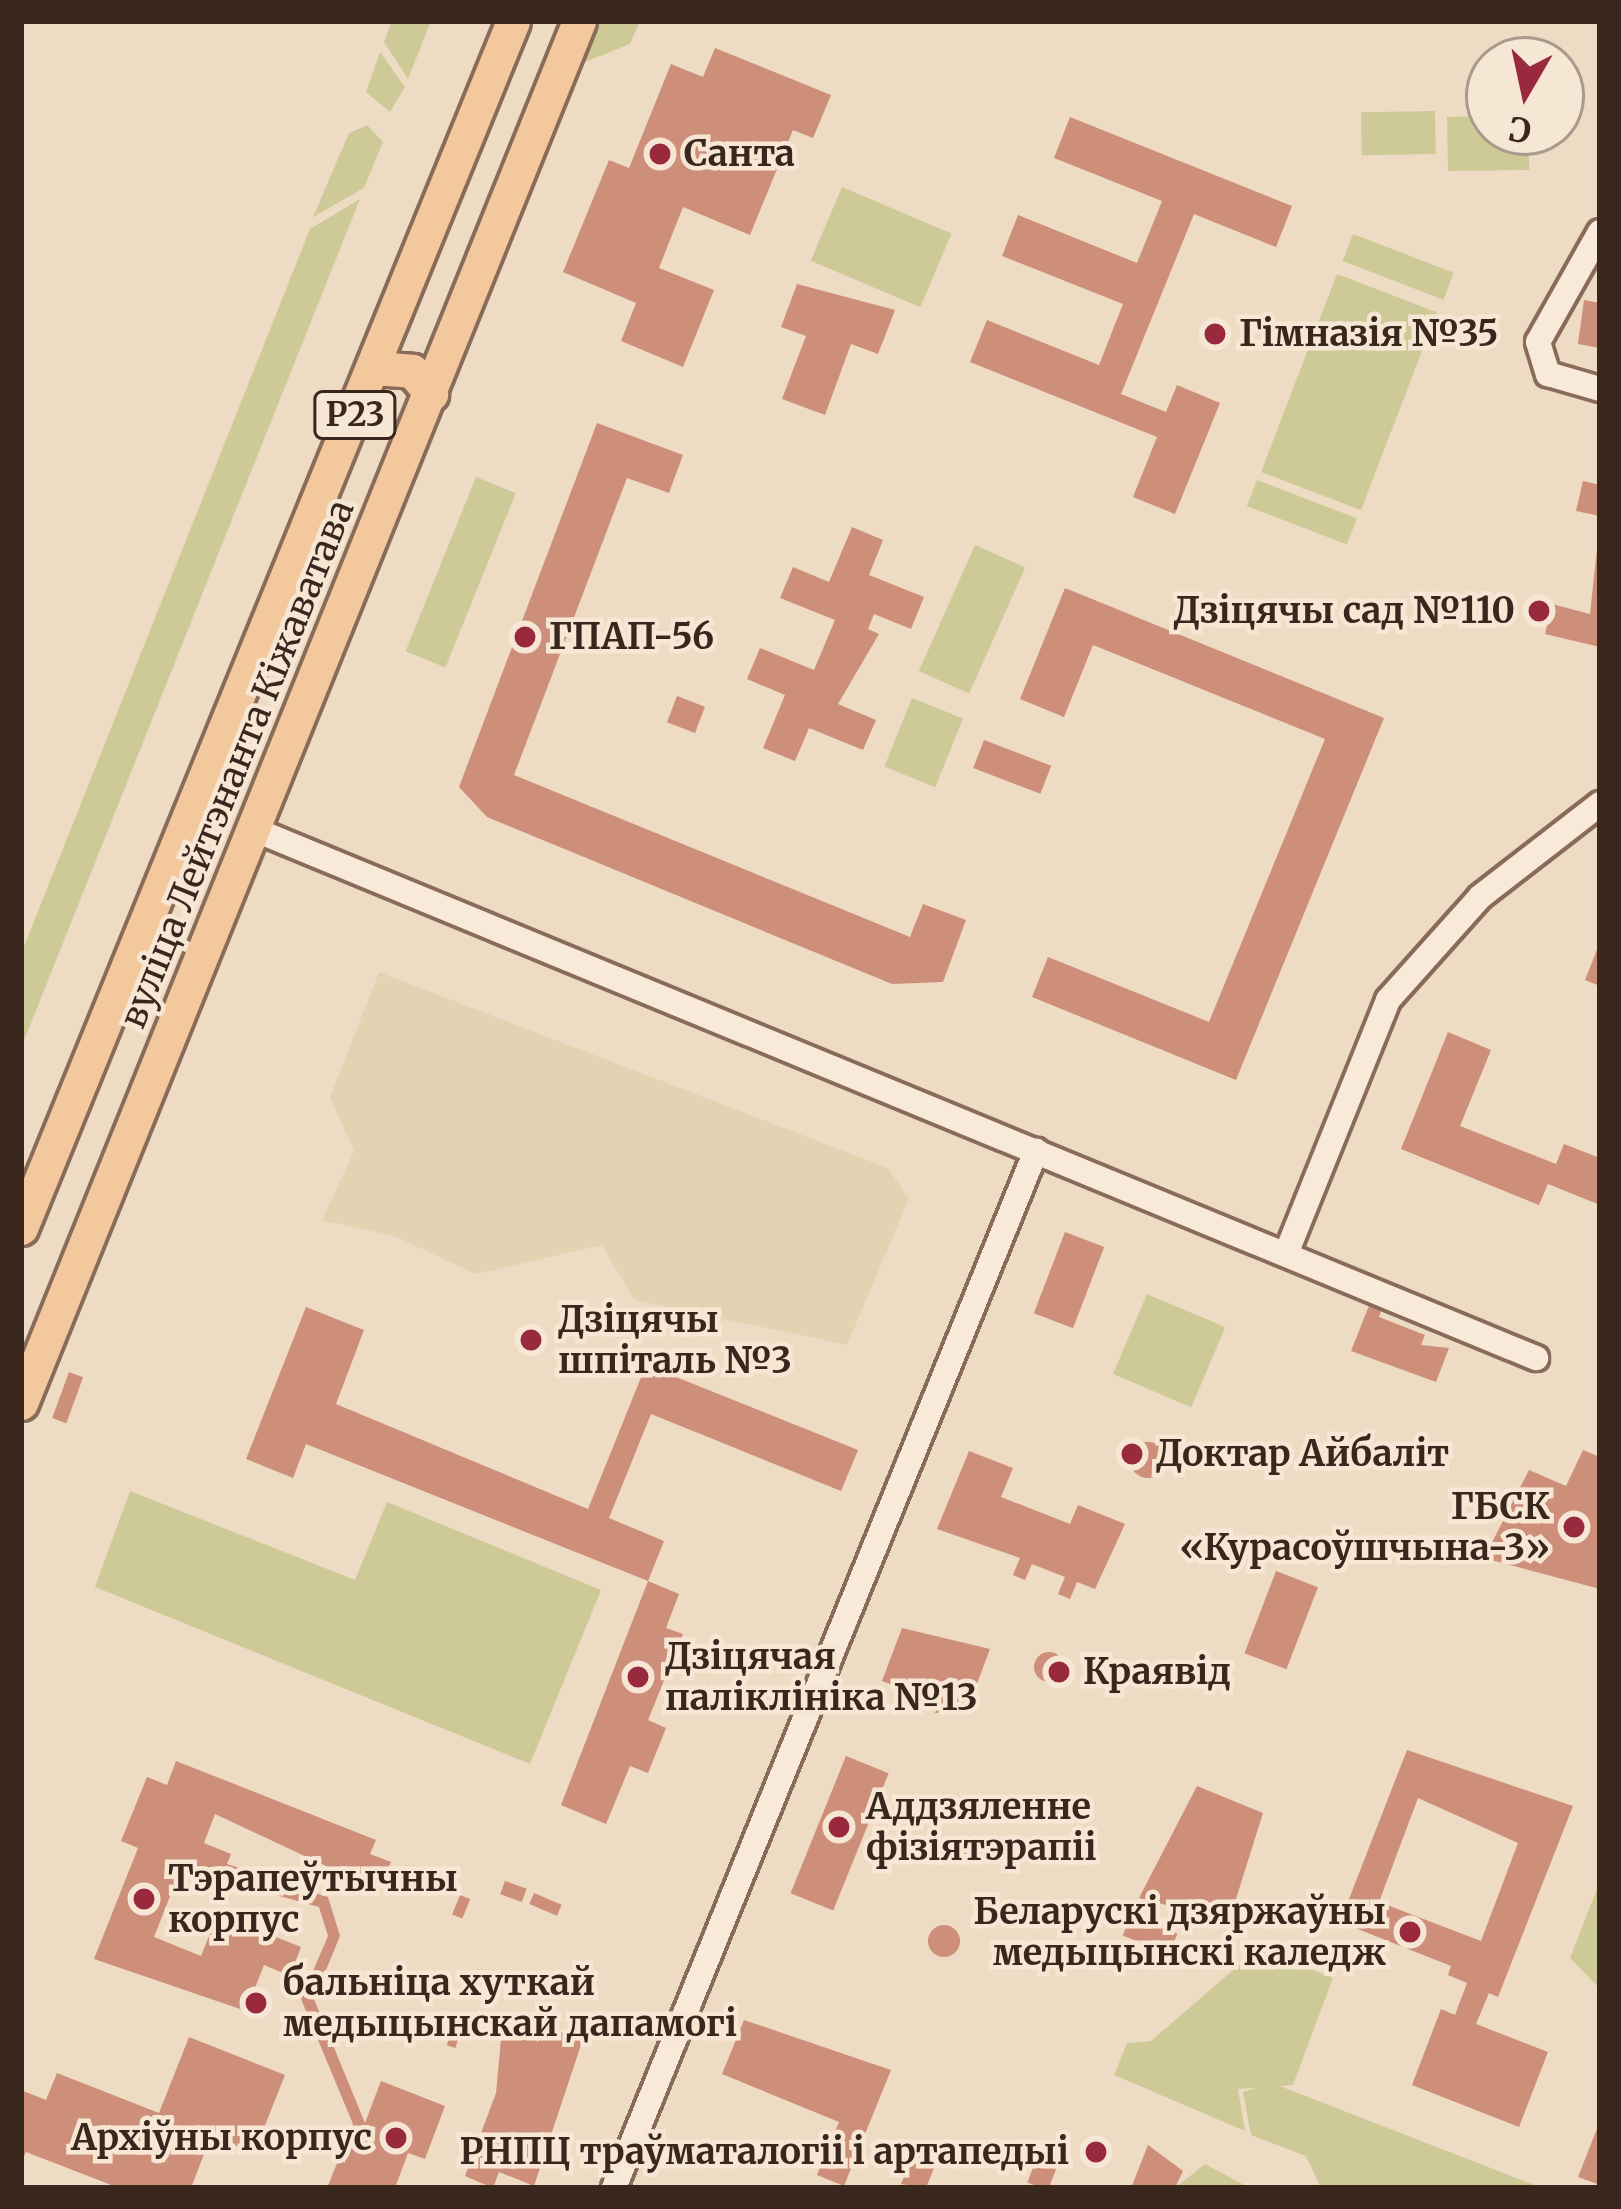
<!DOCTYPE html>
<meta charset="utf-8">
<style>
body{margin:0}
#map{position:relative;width:1621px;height:2209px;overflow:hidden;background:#eedbc4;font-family:Merriweather,serif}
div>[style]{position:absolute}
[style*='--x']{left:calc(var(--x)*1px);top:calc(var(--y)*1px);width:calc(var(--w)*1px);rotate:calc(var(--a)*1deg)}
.farmland>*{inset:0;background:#e4d3b2}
.green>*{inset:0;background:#cdca98;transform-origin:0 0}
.building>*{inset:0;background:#cd8e7a;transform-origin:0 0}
.round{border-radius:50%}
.roads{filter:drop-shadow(3px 0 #896b5a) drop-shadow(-3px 0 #896b5a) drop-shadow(0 3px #896b5a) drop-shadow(0 -3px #896b5a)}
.minor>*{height:24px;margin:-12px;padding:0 12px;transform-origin:12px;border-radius:12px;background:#f9e9d8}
.major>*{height:33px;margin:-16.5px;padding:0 16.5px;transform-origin:16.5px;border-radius:16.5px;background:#f2c89c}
.dots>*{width:33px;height:33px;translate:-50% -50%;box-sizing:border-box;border:6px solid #f6e6d4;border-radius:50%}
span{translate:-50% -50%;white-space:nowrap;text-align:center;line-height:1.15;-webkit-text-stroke:9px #f6e6d4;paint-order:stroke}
.shield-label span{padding:3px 9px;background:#f6e6d4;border:3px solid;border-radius:9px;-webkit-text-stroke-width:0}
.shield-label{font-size:33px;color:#39271e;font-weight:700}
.poi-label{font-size:36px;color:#39271e;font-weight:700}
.left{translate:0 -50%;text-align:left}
.right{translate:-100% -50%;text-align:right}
.street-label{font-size:36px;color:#39271e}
.frame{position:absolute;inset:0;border:24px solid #39271e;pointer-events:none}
.north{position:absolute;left:1465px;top:36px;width:120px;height:120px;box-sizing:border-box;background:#f6e6d4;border:3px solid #aa9a8b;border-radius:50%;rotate:189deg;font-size:33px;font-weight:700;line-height:48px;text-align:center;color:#39271e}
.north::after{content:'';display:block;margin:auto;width:42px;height:54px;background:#992a3e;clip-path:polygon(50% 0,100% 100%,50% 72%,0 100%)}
</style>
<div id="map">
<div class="farmland">
<i style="clip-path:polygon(379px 972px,888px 1168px,909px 1199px,847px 1345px,634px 1300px,602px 1245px,476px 1274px,394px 1236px,322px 1220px,354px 1151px,330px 1097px)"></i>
</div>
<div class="green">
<i style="clip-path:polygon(392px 21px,431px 21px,408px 79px,384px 42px)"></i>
<i style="clip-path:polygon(597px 21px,640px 21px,630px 44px,580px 64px)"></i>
<i style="clip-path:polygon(380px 52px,405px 87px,390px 112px,366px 92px)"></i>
<i style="left:1435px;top:111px;width:43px;height:74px;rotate:89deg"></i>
<i style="clip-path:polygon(1489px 116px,1489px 132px,1529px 132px,1529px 170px,1448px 171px,1447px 117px)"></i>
<i style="clip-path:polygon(367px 125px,383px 142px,364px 188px,313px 217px,349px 133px)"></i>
<i style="left:842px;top:187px;width:119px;height:80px;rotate:23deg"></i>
<i style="clip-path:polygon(360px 199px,21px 1048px,21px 954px,310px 229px)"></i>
<i style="left:1353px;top:234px;width:108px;height:29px;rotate:21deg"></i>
<i style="left:1337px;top:274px;width:107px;height:212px;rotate:21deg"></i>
<i style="left:476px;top:477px;width:43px;height:188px;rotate:22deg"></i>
<i style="left:1257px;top:480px;width:107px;height:28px;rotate:21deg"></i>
<i style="left:975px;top:545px;width:55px;height:138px;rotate:24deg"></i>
<i style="left:912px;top:698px;width:55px;height:74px;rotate:22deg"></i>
<i style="left:1147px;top:1294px;width:85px;height:87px;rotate:23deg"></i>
<i style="clip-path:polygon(130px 1491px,355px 1580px,387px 1502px,601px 1590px,530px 1764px,95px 1587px)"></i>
<i style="clip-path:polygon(1600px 1881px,1600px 1989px,1570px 1958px)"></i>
<i style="clip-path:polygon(1261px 1946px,1295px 1947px,1290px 1960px,1333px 1978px,1293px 2085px,1238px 2089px,1245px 2131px,1114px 2075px,1127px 2043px,1151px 2041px)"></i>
<i style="clip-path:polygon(1272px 2083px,1542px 2188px,1321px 2188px,1306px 2156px,1251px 2135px,1243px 2092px)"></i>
<i style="clip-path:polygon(1205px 2164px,1250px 2188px,1175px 2188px)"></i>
</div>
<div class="building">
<i style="clip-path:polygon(715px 48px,831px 95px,813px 138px,793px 130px,750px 235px,683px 207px,659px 268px,714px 290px,683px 367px,621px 341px,636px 303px,563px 272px,609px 160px,629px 168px,671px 64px,703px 77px)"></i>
<i style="clip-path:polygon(1070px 117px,1292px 206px,1276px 247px,1194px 214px,1121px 394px,1166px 412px,1177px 385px,1220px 403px,1175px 514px,1133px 497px,1157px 437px,970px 362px,987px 320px,1099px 365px,1123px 304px,1002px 256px,1018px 215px,1137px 263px,1162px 201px,1054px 158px)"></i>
<i style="clip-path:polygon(797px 284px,895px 310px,878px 354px,851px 344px,825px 415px,782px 399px,806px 336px,781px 327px)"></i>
<i style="clip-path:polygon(1584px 300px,1600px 303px,1600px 348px,1578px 344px)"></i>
<i style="clip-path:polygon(597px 423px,683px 455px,669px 493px,627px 478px,514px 775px,910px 937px,923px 904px,966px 920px,943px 982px,892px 984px,487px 817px,459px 787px)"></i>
<i style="clip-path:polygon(1583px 481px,1600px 485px,1600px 516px,1576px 511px)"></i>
<i style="clip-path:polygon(852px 527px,883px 540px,869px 575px,924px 597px,911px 629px,874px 614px,868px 629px,879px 634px,838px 704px,876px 720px,863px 750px,809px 728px,795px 761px,763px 748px,785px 695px,747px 679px,760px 648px,814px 670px,835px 620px,780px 598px,793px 567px,829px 582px)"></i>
<i style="clip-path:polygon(1598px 540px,1600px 647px,1545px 634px,1552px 604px,1590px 614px)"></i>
<i style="clip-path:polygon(1065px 588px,1384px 718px,1236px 1080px,1032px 997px,1048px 957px,1209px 1022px,1325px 739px,1093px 645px,1064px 717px,1020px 699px)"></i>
<i style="left:677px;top:696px;width:30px;height:28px;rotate:21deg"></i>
<i style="left:984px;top:740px;width:72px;height:30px;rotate:21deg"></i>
<i style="clip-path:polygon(1600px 942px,1600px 986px,1585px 980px)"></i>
<i style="clip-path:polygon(1448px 1032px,1491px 1050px,1460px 1126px,1556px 1164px,1564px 1144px,1600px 1158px,1600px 1205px,1548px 1184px,1539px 1205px,1401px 1149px)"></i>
<i style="left:1065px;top:1232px;width:42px;height:87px;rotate:21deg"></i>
<i style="clip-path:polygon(1372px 1298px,1384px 1303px,1379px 1317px,1425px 1335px,1421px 1345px,1449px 1348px,1436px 1382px,1351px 1351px)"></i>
<i style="clip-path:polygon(306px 1307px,364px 1330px,336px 1404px,588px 1509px,646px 1365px,858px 1450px,841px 1491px,651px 1414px,609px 1518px,664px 1541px,648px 1581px,306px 1444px,293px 1478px,246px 1459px)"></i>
<i style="left:69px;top:1372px;width:15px;height:49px;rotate:20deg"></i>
<i class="round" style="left:1130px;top:1442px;width:36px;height:36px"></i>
<i style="clip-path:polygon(1583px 1450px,1600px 1457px,1600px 1589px,1484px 1558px,1529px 1470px,1566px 1486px)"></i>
<i style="clip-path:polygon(969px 1451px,1013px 1468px,1001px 1497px,1070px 1524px,1078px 1505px,1125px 1524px,1095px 1589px,1077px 1582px,1070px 1599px,1058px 1594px,1065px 1577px,1032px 1564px,1025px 1580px,1013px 1575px,1020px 1558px,937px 1529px)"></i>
<i style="left:1276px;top:1571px;width:45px;height:88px;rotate:21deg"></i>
<i style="clip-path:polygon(648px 1581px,679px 1594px,666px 1628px,683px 1634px,648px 1720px,666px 1728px,648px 1773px,630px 1766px,606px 1824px,561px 1805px)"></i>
<i style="clip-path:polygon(902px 1628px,990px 1649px,966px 1713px,935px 1713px,939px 1702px,882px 1681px)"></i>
<i class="round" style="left:1034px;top:1652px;width:30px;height:30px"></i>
<i style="clip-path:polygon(evenodd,1407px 1750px,1573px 1806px,1498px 1997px,1489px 1993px,1476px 2024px,1548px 2052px,1519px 2127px,1412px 2085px,1441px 2009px,1455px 2015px,1467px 1983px,1448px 1975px,1451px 1966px,1340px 1922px,1407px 1750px,1418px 1798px,1518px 1843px,1481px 1941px,1379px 1902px,1418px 1798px)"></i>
<i style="left:846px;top:1756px;width:46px;height:148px;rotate:22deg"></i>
<i style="clip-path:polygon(176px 1761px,376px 1840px,370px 1854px,391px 1862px,383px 1881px,358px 1881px,215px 1814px,204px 1843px,231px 1854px,227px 1864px,328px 1897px,340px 1936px,314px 1999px,365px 2123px,381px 2081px,445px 2106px,425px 2159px,408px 2153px,395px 2188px,327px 2188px,353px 2124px,301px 1999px,328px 1936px,319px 1907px,181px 1868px,154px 1937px,201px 1956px,218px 1914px,301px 1947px,290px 1976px,264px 1965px,246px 2011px,94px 1959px,138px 1848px,121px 1841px,147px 1777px,167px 1785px)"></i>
<i style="clip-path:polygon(1197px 1786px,1263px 1813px,1229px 1921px,1139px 1898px)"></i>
<i style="left:968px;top:1835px;width:24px;height:22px;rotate:19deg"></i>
<i style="left:505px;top:1881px;width:23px;height:14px;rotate:20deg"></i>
<i style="left:534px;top:1893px;width:30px;height:12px;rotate:23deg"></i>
<i style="left:460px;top:1895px;width:11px;height:21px;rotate:22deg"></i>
<i style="left:1131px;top:1915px;width:50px;height:22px;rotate:22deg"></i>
<i class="round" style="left:928px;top:1925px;width:32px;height:32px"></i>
<i style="clip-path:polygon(744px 2020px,891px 2070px,844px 2186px,817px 2175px,839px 2122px,722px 2074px)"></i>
<i style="clip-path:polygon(544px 2026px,583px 2039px,534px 2186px,499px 2172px,493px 2188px,465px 2176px,496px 2093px,501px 2039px,540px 2039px)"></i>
<i style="left:452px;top:2029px;width:9px;height:17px;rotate:18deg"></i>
<i style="clip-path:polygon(189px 2037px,285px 2075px,254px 2153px,211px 2136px,191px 2188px,119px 2188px,26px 2152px,21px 2163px,21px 2090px,46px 2100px,57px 2073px,159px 2113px)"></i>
<i style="clip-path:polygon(1600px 2121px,1600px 2185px,1578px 2177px)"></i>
<i style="clip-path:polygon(1148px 2145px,1183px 2171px,1175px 2188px,1131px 2188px)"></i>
<i style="clip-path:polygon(914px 2154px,936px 2163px,926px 2188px,901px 2184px)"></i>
<i style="left:1036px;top:2160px;width:22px;height:24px;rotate:21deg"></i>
</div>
<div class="roads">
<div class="minor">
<i style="--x:1600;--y:232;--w:126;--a:119.4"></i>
<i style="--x:1538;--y:342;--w:34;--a:73"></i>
<i style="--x:1548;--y:374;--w:54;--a:16.1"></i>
<i style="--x:253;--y:829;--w:1388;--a:22.41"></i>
<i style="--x:1286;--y:1254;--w:274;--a:-68.1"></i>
<i style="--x:1388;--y:1000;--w:138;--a:-48.2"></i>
<i style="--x:1480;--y:897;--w:152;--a:-37.8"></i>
<i style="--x:614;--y:2188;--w:1120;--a:-67.86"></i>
</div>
<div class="major">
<i style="--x:373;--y:368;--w:39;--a:4"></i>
<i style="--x:412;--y:371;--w:30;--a:50"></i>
<i style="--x:21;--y:1228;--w:1303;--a:-67.82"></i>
<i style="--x:21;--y:1403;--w:1490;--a:-68.01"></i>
</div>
</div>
<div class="dots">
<i style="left:660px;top:154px;background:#992a3e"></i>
<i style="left:1215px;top:334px;background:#992a3e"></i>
<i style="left:1539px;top:611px;background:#992a3e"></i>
<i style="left:525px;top:637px;background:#992a3e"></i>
<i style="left:531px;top:1340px;background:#992a3e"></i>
<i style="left:1132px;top:1454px;background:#992a3e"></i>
<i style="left:1574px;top:1527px;background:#992a3e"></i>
<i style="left:1059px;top:1672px;background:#992a3e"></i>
<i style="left:638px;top:1677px;background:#992a3e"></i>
<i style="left:839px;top:1827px;background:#992a3e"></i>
<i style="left:144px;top:1899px;background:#992a3e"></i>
<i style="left:1410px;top:1932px;background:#992a3e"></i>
<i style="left:256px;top:2003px;background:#992a3e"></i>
<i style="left:396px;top:2138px;background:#992a3e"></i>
<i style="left:1096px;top:2152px;background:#992a3e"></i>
</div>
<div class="shield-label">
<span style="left:355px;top:415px">Р23</span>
</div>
<div class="poi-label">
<span class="left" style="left:684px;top:154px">Санта</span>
<span class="left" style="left:1239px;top:334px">Гімназія №35</span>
<span class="right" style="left:1515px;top:611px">Дзіцячы сад №110</span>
<span class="left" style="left:549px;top:637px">ГПАП-56</span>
<span class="left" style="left:558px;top:1340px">Дзіцячы<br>шпіталь №3</span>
<span class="left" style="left:1156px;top:1454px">Доктар Айбаліт</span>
<span class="right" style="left:1550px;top:1527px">ГБСК<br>«Курасоўшчына-3»</span>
<span class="left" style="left:665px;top:1677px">Дзіцячая<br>паліклініка №13</span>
<span class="left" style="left:1083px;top:1672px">Краявід</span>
<span class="left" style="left:866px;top:1827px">Аддзяленне<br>фізіятэрапіі</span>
<span class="left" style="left:168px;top:1899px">Тэрапеўтычны<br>корпус</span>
<span class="right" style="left:1386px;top:1932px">Беларускі дзяржаўны<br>медыцынскі каледж</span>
<span class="left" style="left:283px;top:2003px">бальніца хуткай<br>медыцынскай дапамогі</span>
<span class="right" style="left:372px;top:2138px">Архіўны корпус</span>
<span class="right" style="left:1069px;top:2152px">РНПЦ траўматалогіі і артапедыі</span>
</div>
<div class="street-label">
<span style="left:237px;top:764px;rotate:-68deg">вуліца Лейтэнанта Кіжаватава</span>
</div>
<div class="frame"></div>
<div class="north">С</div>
</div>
